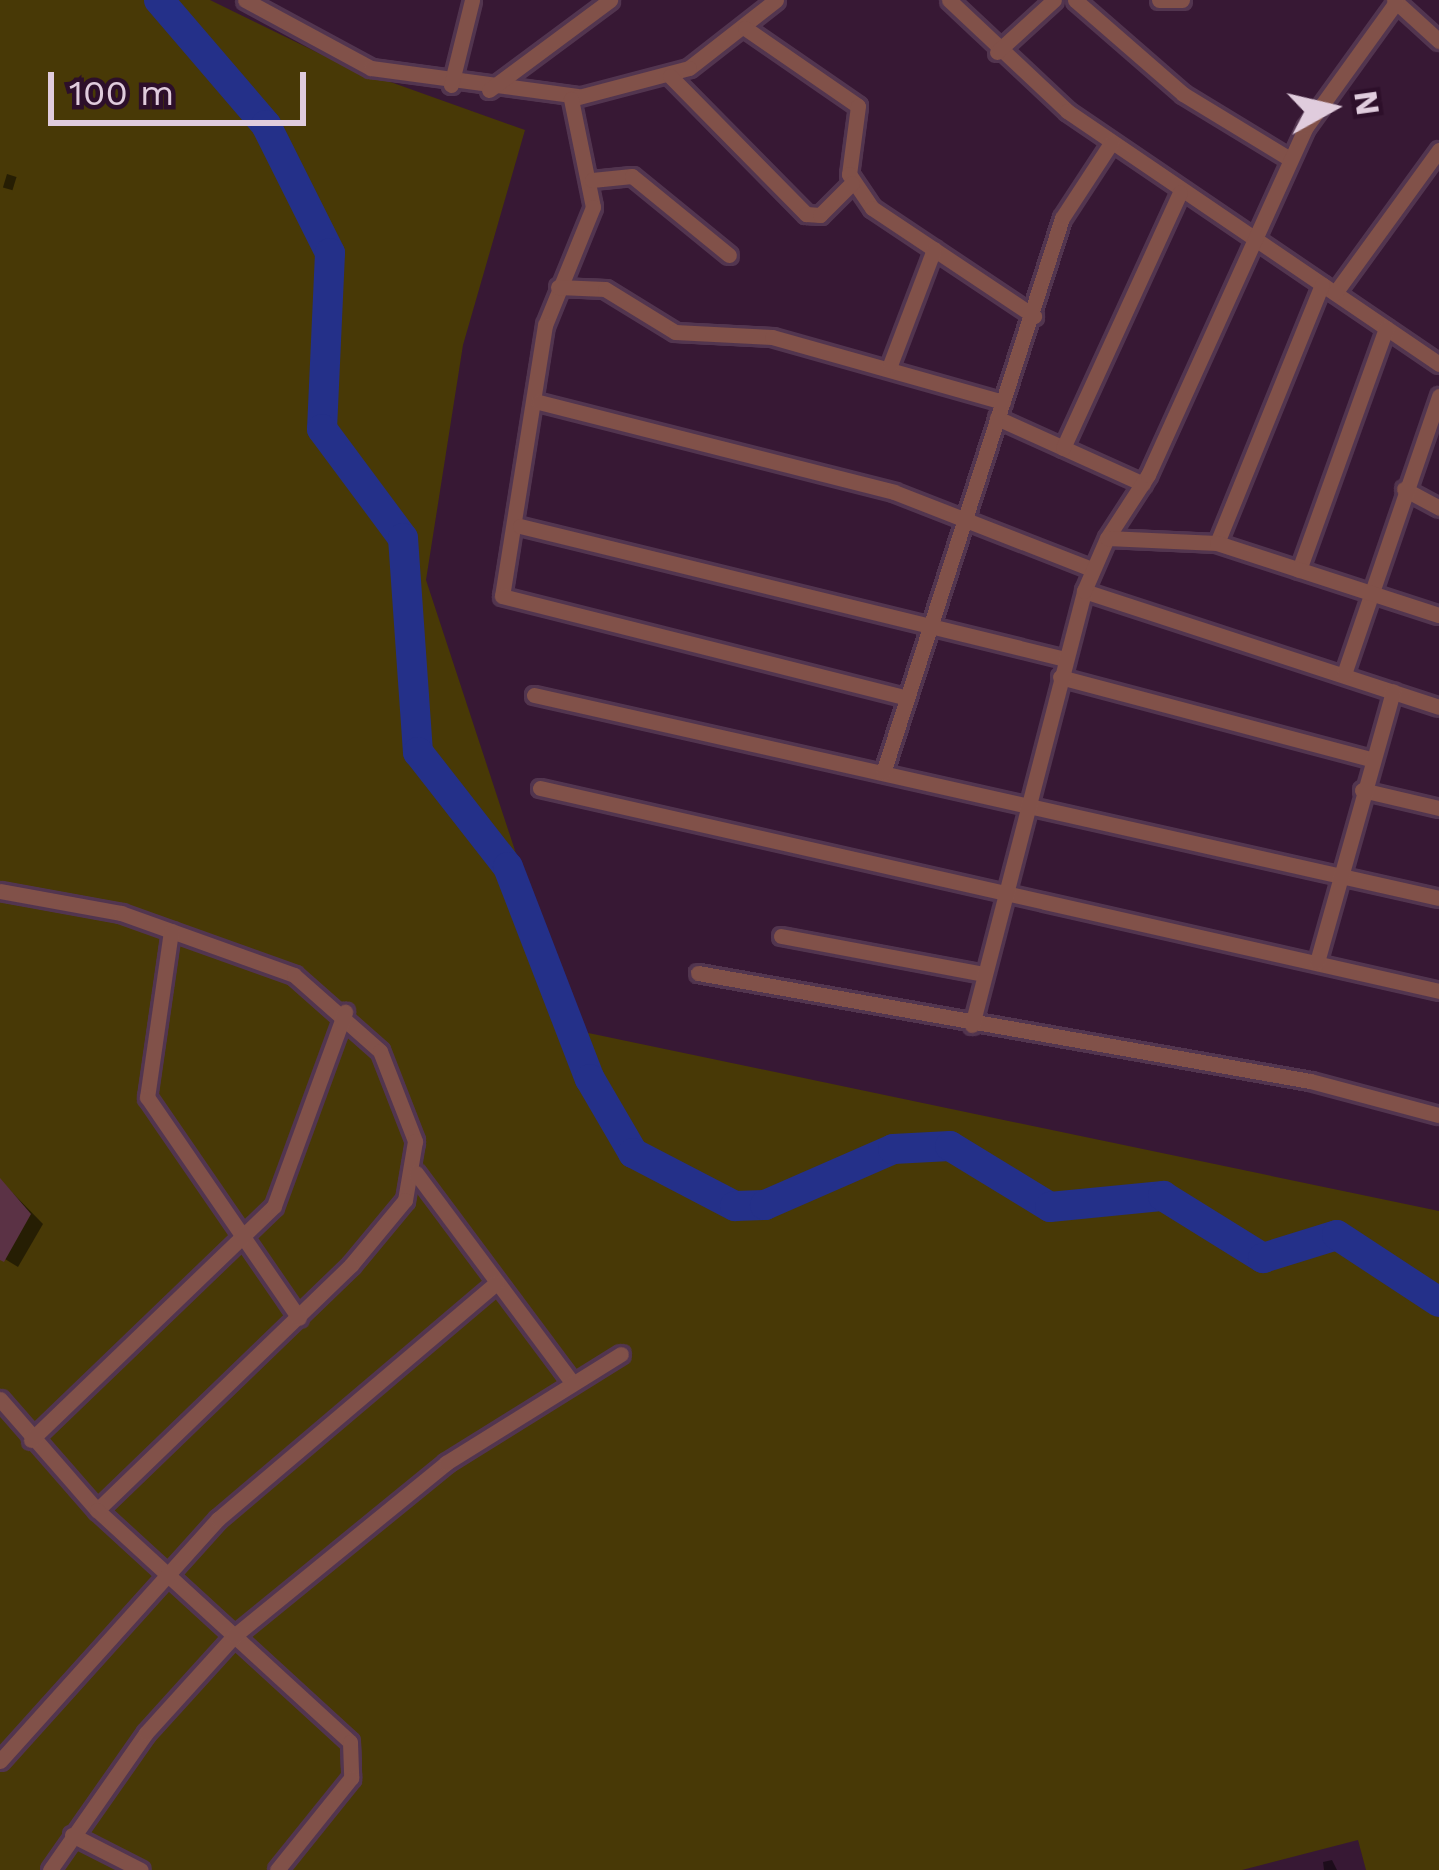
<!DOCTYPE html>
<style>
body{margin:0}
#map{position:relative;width:1439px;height:1870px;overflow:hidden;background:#371834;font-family:"Work Sans",sans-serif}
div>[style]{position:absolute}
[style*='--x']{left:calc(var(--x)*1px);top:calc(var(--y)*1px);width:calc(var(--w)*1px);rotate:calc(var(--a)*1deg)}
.green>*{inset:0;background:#483906}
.shadow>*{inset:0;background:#0007;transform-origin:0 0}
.river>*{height:30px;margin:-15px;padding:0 15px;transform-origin:15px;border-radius:15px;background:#243089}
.building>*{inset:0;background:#5b3245}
.roads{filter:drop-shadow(3px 0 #52354f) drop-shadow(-3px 0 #52354f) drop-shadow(0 3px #52354f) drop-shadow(0 -3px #52354f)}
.minor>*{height:15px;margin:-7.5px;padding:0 7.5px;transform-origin:7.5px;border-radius:7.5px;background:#815149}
span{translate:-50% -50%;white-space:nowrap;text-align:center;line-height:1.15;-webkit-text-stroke:12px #2d0f2a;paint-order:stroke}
.north{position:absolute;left:1271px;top:48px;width:120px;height:120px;-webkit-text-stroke:9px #2d0f2a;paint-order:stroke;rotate:82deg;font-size:33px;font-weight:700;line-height:48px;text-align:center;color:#e0ccdd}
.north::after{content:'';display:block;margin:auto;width:42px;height:54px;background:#e0ccdd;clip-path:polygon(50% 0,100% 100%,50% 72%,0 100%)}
.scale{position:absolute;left:48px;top:72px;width:258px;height:54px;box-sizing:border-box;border:6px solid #e0ccdd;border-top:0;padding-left:15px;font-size:36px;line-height:42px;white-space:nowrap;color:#e0ccdd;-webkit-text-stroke:9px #2d0f2a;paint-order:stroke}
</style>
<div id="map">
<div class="green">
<i style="clip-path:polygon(0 0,210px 0,343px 65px,525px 130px,463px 345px,426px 580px,574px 1030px,1439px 1211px,1439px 1870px,1366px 1870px,1358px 1840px,1242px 1870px,0 1870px)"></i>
</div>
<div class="shadow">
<i style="left:7px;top:174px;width:10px;height:14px;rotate:17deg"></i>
<i style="clip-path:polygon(0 1180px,43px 1224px,18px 1267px,0 1256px)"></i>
<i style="clip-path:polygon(1323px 1862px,1332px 1860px,1337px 1870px,1324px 1870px)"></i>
</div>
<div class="river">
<i style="--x:159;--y:0;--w:165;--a:49.4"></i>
<i style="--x:266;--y:125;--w:143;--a:63.4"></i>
<i style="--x:330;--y:253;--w:176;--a:92.6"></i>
<i style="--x:322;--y:429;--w:136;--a:53.4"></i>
<i style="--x:403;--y:538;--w:215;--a:86"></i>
<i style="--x:418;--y:752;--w:146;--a:52"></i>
<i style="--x:508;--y:867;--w:227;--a:68.9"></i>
<i style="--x:590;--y:1079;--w:86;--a:59.8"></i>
<i style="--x:633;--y:1153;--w:115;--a:27.5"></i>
<i style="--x:735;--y:1206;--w:30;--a:-2"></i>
<i style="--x:765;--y:1205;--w:140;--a:-23.6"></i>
<i style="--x:893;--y:1149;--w:57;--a:-3"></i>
<i style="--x:950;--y:1146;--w:117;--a:31.4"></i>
<i style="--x:1050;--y:1207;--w:114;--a:-5.6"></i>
<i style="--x:1163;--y:1196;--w:118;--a:31.8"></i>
<i style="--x:1263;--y:1258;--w:77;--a:-17.3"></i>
<i style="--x:1337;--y:1235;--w:122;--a:33.3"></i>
</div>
<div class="building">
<i style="clip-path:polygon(0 1178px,31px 1214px,4px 1262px,0 1260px)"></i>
</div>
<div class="roads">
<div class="minor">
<i style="--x:245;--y:0;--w:143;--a:28.4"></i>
<i style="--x:371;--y:68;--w:208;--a:7.7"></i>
<i style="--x:776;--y:0;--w:110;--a:142"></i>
<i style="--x:689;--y:68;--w:122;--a:165.3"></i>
<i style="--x:571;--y:99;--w:110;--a:78.5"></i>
<i style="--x:593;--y:207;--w:127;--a:112.1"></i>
<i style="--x:545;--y:325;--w:274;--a:99"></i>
<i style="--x:502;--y:596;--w:415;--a:14.1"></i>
<i style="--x:949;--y:0;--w:162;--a:43.2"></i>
<i style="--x:1067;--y:111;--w:450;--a:34.2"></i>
<i style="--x:1075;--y:0;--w:143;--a:41"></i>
<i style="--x:1183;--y:94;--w:125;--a:31.3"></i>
<i style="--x:1159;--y:0;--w:23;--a:0"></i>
<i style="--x:1394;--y:0;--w:61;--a:42.3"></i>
<i style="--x:745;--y:28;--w:137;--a:34.6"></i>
<i style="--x:858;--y:106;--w:69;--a:97.5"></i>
<i style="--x:849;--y:174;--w:41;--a:55.9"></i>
<i style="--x:872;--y:208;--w:195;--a:33.7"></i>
<i style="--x:997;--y:52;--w:77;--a:-42.4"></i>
<i style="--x:670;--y:76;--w:194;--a:45.4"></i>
<i style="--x:806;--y:214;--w:14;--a:4"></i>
<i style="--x:820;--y:215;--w:45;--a:-45"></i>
<i style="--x:451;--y:85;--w:88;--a:-76.1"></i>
<i style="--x:489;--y:90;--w:151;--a:-36.6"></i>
<i style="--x:592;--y:180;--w:40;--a:-5.7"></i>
<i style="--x:632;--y:176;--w:125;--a:39.2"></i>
<i style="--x:558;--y:287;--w:47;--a:2.4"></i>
<i style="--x:605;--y:289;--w:82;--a:31.6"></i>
<i style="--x:675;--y:332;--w:97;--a:3"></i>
<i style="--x:772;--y:337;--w:240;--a:15.7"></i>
<i style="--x:1335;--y:293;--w:177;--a:-54"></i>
<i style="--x:890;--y:365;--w:124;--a:-69.2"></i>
<i style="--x:539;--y:402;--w:366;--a:14.2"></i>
<i style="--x:894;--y:492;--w:212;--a:21.3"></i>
<i style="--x:997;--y:418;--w:160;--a:24.3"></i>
<i style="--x:1063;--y:448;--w:281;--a:-65.4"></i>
<i style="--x:1404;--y:489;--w:40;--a:28"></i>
<i style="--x:520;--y:526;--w:561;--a:13.71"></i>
<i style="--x:1109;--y:535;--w:72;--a:-57"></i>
<i style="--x:1148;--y:475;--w:382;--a:-65.6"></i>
<i style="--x:1306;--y:127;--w:154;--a:-54.2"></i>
<i style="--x:1217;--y:543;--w:279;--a:-67.9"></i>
<i style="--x:1299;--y:570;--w:257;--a:-70.2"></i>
<i style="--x:1084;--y:591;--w:373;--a:18.1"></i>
<i style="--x:1344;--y:674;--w:294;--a:-71.1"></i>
<i style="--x:1060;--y:677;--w:321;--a:14.8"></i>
<i style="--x:534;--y:695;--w:927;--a:12.64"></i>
<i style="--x:883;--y:773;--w:583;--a:-72.12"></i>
<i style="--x:1062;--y:218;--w:90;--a:-56.8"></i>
<i style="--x:540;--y:788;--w:922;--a:12.72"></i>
<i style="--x:1362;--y:790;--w:79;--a:13.2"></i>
<i style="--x:0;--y:891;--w:123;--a:10.3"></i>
<i style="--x:121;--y:913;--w:184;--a:19.7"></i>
<i style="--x:294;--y:975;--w:115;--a:41.5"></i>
<i style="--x:380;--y:1051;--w:97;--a:68.7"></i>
<i style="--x:415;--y:1141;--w:60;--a:99.6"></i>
<i style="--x:405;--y:1200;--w:85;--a:129.7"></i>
<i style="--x:351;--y:1265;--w:353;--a:136"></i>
<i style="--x:171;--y:931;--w:168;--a:98.2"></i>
<i style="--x:147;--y:1097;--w:268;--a:55.5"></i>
<i style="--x:781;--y:936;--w:207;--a:10.6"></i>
<i style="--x:1317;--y:962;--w:281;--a:-74.3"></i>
<i style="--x:698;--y:973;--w:621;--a:10.01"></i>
<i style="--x:1310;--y:1081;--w:133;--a:14.8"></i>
<i style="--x:972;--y:1025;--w:448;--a:-75.5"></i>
<i style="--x:1084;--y:591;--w:58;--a:-66.5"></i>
<i style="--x:1107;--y:538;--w:110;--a:2.6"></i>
<i style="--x:1217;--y:543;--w:233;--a:18"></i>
<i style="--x:416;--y:1173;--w:256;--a:53.3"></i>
<i style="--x:0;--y:1399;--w:147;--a:48.9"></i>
<i style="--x:97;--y:1510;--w:343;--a:42.5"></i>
<i style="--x:350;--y:1742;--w:36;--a:88"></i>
<i style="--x:351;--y:1778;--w:118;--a:128.8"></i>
<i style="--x:31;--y:1440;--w:337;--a:-43.9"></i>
<i style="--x:274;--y:1206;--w:207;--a:-69.9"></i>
<i style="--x:0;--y:1761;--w:326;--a:-48"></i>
<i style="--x:218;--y:1519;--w:365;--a:-40.3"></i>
<i style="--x:72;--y:1835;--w:77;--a:26.9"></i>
<i style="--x:50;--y:1870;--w:167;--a:-55"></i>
<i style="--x:146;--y:1733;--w:131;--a:-47.8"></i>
<i style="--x:234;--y:1636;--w:274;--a:-39.2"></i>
<i style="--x:446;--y:1463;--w:206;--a:-31.9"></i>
</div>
</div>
<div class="north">N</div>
<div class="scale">100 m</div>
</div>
